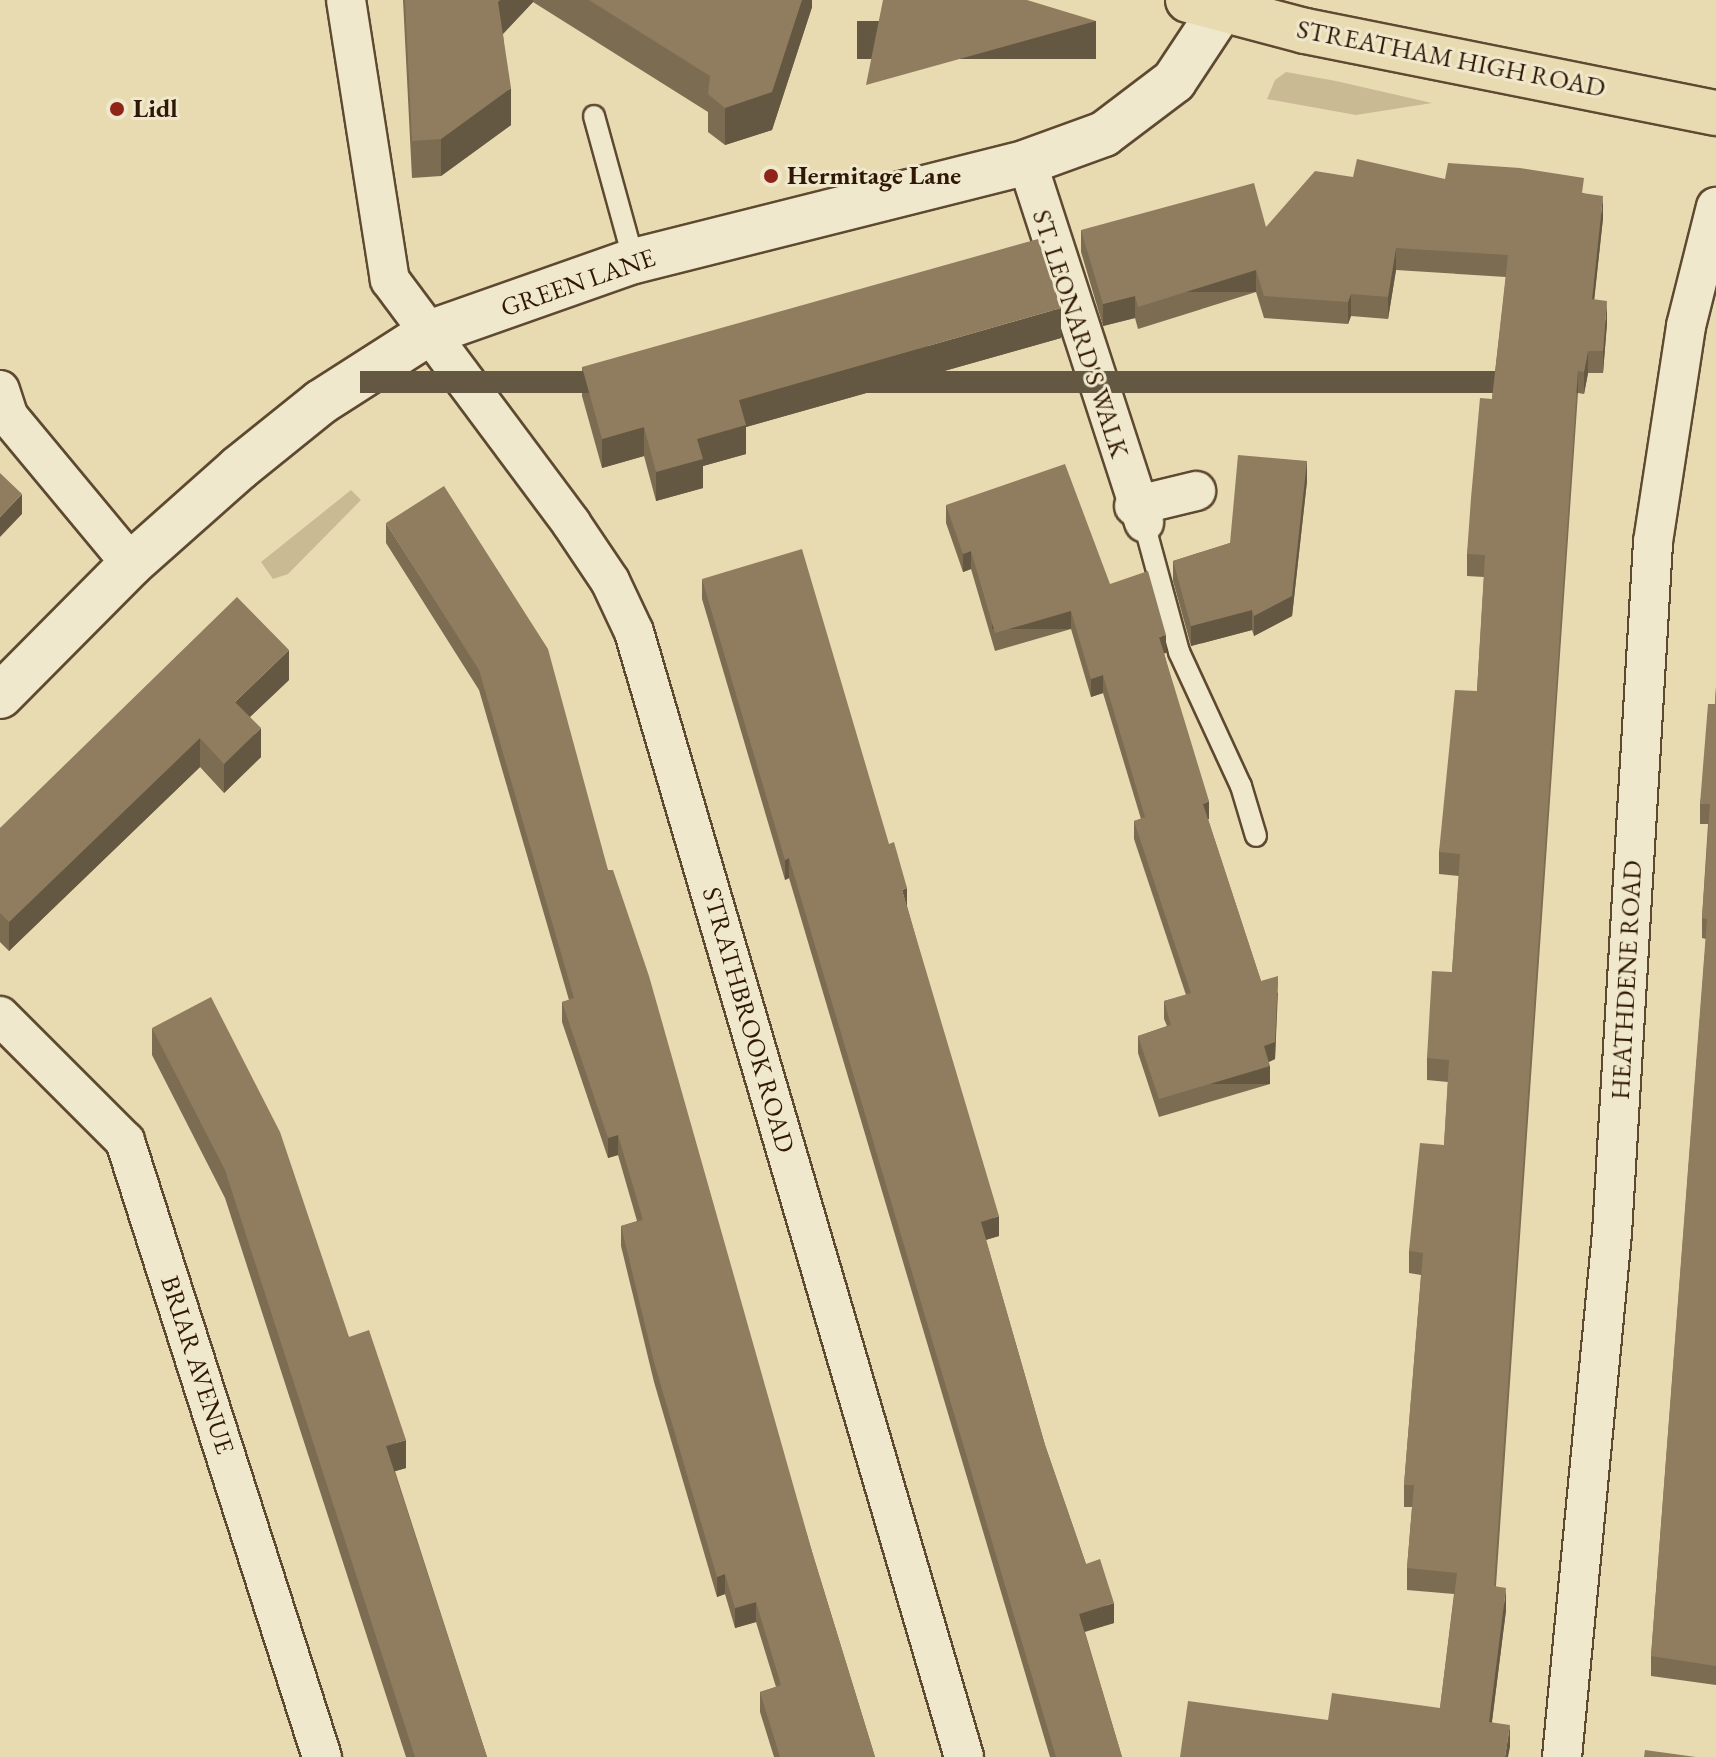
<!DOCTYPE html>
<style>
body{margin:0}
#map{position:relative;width:1716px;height:1757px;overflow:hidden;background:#e8dbb1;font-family:"EB Garamond",serif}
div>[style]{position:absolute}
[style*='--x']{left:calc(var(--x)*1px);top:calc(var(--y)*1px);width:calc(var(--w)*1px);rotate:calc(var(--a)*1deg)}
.green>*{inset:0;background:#c9ba94}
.roads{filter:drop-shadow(2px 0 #5e4931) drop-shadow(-2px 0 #5e4931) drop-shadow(0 2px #5e4931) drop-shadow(0 -2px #5e4931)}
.lane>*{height:20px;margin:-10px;padding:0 10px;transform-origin:10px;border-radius:10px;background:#f0e8cc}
.street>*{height:38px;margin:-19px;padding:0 19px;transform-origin:19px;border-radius:19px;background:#f0e8cc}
.secondary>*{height:44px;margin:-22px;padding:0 22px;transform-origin:22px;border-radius:22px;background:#f0e8cc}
.highway>*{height:44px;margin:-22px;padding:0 22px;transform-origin:22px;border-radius:22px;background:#e8dbb1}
.wall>*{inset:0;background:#7c6c52}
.shaded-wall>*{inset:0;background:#655842;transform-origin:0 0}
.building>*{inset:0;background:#907d5f}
.dots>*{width:22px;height:22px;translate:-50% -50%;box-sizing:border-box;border:4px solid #f0e8cc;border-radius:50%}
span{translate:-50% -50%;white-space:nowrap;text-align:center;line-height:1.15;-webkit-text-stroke:6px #f0e8cc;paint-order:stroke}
.street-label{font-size:26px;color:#301806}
.poi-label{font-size:26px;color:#301806;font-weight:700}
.left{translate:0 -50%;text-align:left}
</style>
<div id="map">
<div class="green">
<i style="clip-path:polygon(1286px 72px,1336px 81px,1432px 103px,1356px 115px,1267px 99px,1275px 80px)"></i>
<i style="clip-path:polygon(351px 490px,361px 500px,288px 574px,273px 579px,261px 562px)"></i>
</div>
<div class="roads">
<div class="lane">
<i style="--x:594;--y:116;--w:150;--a:74.6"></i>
<i style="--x:1144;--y:523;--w:134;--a:74.8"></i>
<i style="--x:1179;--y:652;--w:148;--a:65.2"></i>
<i style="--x:1241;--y:786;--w:52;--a:73.3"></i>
</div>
<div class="street">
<i style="--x:346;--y:0;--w:283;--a:81.1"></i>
<i style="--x:390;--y:280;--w:303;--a:53.3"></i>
<i style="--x:571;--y:523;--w:70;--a:56.1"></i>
<i style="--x:610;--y:581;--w:56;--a:64.8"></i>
<i style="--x:634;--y:632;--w:1172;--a:73.65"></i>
<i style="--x:1027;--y:162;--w:379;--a:72"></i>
<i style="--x:0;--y:390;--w:28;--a:72"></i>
<i style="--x:9;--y:417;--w:191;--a:50.3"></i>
<i style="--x:1134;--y:506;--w:64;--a:-13.6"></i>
<i style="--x:0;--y:1016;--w:177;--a:45"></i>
<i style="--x:125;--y:1141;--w:647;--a:72.27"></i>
<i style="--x:1562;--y:1757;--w:526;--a:-84.55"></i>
<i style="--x:1612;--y:1233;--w:692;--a:-86.6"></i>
<i style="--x:1653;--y:542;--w:219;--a:-81.3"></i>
<i style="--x:1686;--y:326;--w:123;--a:-75.9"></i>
</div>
<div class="secondary">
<i style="--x:0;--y:696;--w:186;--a:-45.2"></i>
<i style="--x:131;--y:564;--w:144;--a:-41.6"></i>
<i style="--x:239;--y:468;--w:105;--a:-38.8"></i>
<i style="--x:321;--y:402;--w:128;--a:-32.6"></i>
<i style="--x:429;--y:333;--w:217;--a:-19.4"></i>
<i style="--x:634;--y:261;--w:405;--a:-14.1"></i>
<i style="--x:1027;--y:162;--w:82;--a:-20"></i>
<i style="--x:1104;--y:134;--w:88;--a:-37.1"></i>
<i style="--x:1174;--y:81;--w:85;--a:-56.5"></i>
</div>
<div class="highway">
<i style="--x:1188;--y:0;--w:121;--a:14.8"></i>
<i style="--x:1305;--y:31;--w:419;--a:11.3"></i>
</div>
</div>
<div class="wall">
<i style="clip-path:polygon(403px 0,812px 0,812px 7px,772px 130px,725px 145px,708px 132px,708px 112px,533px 2px,503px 34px,511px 125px,441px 176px,412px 178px)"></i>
<i style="clip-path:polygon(1353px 177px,1445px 179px,1584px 193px,1603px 218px,1594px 299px,1607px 323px,1603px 373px,1588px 373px,1584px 394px,1578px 393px,1496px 1586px,1506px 1610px,1492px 1722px,1510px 1747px,1328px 1720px,1440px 1708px,1454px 1594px,1407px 1590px,1407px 1568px,1412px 1507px,1404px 1507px,1404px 1485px,1421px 1275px,1409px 1273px,1409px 1251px,1444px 1145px,1448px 1082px,1427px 1080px,1427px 1058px,1452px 972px,1459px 876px,1439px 874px,1439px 852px,1477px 691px,1484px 577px,1467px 576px,1467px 554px,1492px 399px,1506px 277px,1396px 270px,1388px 319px,1351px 316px,1348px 324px,1264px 318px,1256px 292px,1138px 329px,1135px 318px,1103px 326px,1081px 252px,1081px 230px,1266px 227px)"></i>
<i style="clip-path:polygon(1061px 338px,746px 427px,746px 454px,703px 466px,703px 488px,656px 501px,644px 456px,602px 468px,582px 396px,582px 367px)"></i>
<i style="clip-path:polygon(1307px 481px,1292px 616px,1254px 636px,1252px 630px,1191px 646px,1173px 581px,1173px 561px,1230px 543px)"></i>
<i style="clip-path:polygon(946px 505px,1110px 584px,1166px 653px,1164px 653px,1208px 819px,1261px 981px,1278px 993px,1275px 1059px,1269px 1062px,1270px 1084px,1159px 1117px,1138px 1053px,1138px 1036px,1167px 1026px,1164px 1019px,1164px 1001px,1186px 995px,1134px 839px,1134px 821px,1141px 819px,1103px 693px,1091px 697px,1071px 629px,995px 651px,971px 569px,963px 572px,946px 523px)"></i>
<i style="clip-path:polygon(386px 523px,608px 870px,813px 1555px,875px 1757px,774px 1757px,760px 1712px,760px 1692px,776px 1687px,756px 1622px,735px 1628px,725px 1594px,717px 1597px,654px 1382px,621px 1246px,621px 1226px,637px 1221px,618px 1155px,608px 1158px,562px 1022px,562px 1002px,569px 1000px,479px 690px,386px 543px)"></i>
<i style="clip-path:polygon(702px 579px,907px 906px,999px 1236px,986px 1240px,1045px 1445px,1086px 1564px,1114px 1623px,1085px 1632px,1122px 1757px,1050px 1757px,789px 878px,785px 880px,702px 599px)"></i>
<i style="clip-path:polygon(289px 680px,250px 717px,261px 757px,224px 793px,200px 767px,9px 951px,0 942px,0 828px)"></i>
<i style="clip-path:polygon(1716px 687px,1716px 1685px,1651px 1676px,1651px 1656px,1706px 939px,1702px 938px,1702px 918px,1708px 824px,1700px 824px,1700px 804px,1715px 704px)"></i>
<i style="clip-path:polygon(152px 1028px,349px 1337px,406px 1468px,395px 1471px,487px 1757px,406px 1757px,225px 1198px,152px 1055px)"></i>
</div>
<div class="shaded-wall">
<i style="clip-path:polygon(500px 0,533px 0,533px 2px,498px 39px,498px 2px)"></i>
<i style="clip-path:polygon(802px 0,812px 0,812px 7px,772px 130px,725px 145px,725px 108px)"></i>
<i style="left:1096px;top:21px;width:38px;height:239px;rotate:90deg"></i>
<i style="clip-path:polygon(511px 88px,511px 125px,441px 176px,441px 139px)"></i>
<i style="clip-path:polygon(1603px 196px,1603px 218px,1592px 321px,1592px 299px)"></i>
<i style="clip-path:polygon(1396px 248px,1396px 270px,1388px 319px,1388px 297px)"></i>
<i style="left:1256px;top:270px;width:22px;height:124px;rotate:90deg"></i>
<i style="clip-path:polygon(1351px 294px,1351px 316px,1348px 324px,1348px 302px)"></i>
<i style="clip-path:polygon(1135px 296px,1135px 318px,1103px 326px,1103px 304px)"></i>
<i style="clip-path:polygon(1607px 301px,1607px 323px,1603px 373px,1603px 351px)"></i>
<i style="clip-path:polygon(1061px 308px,1061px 338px,746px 427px,746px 454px,703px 466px,703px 488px,656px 501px,656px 472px,697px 439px,739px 400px)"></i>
<i style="clip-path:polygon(1588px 351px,1588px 373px,1584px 394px,1584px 372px)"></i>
<i style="left:1578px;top:371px;width:22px;height:1218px;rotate:90deg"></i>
<i style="clip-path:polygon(644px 427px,644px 456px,602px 468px,602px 439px)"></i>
<i style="clip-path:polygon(1307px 461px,1307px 481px,1292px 616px,1254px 636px,1254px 616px)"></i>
<i style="clip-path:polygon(22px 494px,22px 514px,0 537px,0 517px)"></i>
<i style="clip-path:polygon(971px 551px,971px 569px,963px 572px,963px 554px)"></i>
<i style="clip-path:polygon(1252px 610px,1252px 630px,1191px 646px,1191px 626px)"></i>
<i style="left:1071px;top:611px;width:18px;height:79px;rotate:90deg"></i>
<i style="clip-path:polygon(1166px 635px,1166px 653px,1159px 655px,1159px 637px)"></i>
<i style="clip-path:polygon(289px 650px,289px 680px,235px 731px,235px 702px)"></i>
<i style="clip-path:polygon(1103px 675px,1103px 693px,1091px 697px,1091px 679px)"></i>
<i style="clip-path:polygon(261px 728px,261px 757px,224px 793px,224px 764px)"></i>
<i style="clip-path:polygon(200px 738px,200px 767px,9px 951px,9px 922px)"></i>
<i style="clip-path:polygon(1209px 801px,1209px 819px,1203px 821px,1203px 804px)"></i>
<i style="clip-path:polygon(789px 858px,789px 878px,785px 880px,785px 860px)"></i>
<i style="clip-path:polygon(907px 888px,907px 908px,902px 890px)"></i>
<i style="clip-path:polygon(1278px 976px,1275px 1059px,1264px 1064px,1264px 1046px)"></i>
<i style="left:1270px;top:1066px;width:18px;height:116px;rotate:90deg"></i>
<i style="clip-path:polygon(618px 1135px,618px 1155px,608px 1158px,608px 1138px)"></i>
<i style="clip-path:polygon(999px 1216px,999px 1236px,981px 1241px,981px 1222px)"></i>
<i style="clip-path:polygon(406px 1440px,406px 1468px,386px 1474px,386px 1446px)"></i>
<i style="clip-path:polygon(725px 1574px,725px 1594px,717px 1597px,717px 1577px)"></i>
<i style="clip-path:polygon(1506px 1588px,1506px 1610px,1489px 1744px,1489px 1722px)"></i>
<i style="clip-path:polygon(756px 1602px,756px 1622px,735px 1628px,735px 1608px)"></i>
<i style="clip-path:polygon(1114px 1603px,1114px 1623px,1079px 1633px,1079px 1614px)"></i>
<i style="clip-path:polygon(1510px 1725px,1510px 1747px,1508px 1757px,1505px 1757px)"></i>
</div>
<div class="building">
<i style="clip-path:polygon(405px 0,500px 0,498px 2px,511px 88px,441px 139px,412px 141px)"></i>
<i style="clip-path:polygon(589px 0,802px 0,772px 92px,725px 108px,708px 94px,710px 76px)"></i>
<i style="clip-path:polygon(883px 0,1027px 0,1096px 21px,866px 85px)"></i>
<i style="clip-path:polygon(1357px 159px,1445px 179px,1448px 163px,1520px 168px,1584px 178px,1582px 193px,1603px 196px,1592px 299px,1607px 301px,1603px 351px,1588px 351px,1584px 372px,1578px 371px,1494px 1586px,1506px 1588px,1489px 1722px,1510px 1725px,1505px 1757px,1180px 1757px,1188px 1701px,1328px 1720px,1332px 1693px,1440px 1708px,1457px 1573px,1407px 1568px,1414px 1485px,1404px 1485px,1423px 1253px,1409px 1251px,1420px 1143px,1444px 1145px,1449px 1060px,1427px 1058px,1432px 971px,1452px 972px,1460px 854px,1439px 852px,1455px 690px,1477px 691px,1485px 555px,1467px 554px,1471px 498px,1480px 398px,1492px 399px,1508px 255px,1396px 248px,1388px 297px,1351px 294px,1348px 302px,1264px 296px,1256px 270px,1138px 307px,1135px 296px,1103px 304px,1081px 230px,1254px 183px,1266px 227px,1315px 171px,1353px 177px)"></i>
<i style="clip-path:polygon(1038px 239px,1061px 308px,739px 400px,746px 425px,697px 439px,703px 459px,656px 472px,644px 427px,602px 439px,582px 367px)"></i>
<i style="clip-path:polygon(1238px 455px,1307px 461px,1292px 596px,1254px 616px,1252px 610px,1191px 626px,1173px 561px,1230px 543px)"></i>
<i style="clip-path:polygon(1065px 464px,1110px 584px,1148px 571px,1166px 635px,1159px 637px,1209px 801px,1203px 804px,1261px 981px,1278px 976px,1275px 1042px,1264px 1046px,1270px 1066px,1159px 1099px,1138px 1036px,1171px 1025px,1164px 1001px,1191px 993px,1134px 821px,1145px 817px,1103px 675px,1091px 679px,1071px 611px,995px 633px,971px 551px,963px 554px,946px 505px)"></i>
<i style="clip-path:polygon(0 473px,22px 494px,0 517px)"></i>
<i style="clip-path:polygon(444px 486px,548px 649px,608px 870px,613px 870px,649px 976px,813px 1555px,875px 1757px,780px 1757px,760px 1692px,781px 1685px,756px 1602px,735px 1608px,725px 1574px,717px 1577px,654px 1362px,621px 1226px,643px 1220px,618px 1135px,608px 1138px,562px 1002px,574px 998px,479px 670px,386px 523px)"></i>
<i style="clip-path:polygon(802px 549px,889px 844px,894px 842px,907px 888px,902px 890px,999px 1216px,981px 1222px,1045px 1445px,1086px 1564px,1100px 1559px,1114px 1603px,1079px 1614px,1122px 1757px,1056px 1757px,789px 858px,785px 860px,702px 579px)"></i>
<i style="clip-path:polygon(237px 597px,289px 650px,235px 702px,261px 728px,224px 764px,200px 738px,9px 922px,0 913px,0 828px)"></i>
<i style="clip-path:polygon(1716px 687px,1716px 1666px,1651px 1656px,1707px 919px,1702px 918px,1710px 804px,1700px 804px,1708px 704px,1715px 704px)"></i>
<i style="clip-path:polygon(211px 997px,280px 1132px,349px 1337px,369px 1330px,406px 1440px,386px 1446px,487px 1757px,415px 1757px,225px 1170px,152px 1028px)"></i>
<i style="clip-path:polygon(1645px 1750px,1696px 1757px,1644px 1757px)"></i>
</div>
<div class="dots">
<i style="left:117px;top:109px;background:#8f2418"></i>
<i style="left:771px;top:176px;background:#8f2418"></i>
</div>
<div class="street-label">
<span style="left:1451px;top:59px;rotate:11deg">STREATHAM HIGH ROAD</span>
<span style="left:578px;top:283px;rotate:-19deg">GREEN LANE</span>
<span style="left:1080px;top:334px;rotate:72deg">ST. LEONARD'S WALK</span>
<span style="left:1627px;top:980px;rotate:-87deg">HEATHDENE ROAD</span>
<span style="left:748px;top:1020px;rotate:74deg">STRATHBROOK ROAD</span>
<span style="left:197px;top:1365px;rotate:72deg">BRIAR AVENUE</span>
</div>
<div class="poi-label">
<span class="left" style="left:133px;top:109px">Lidl</span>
<span class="left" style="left:787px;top:176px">Hermitage Lane</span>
</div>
</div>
